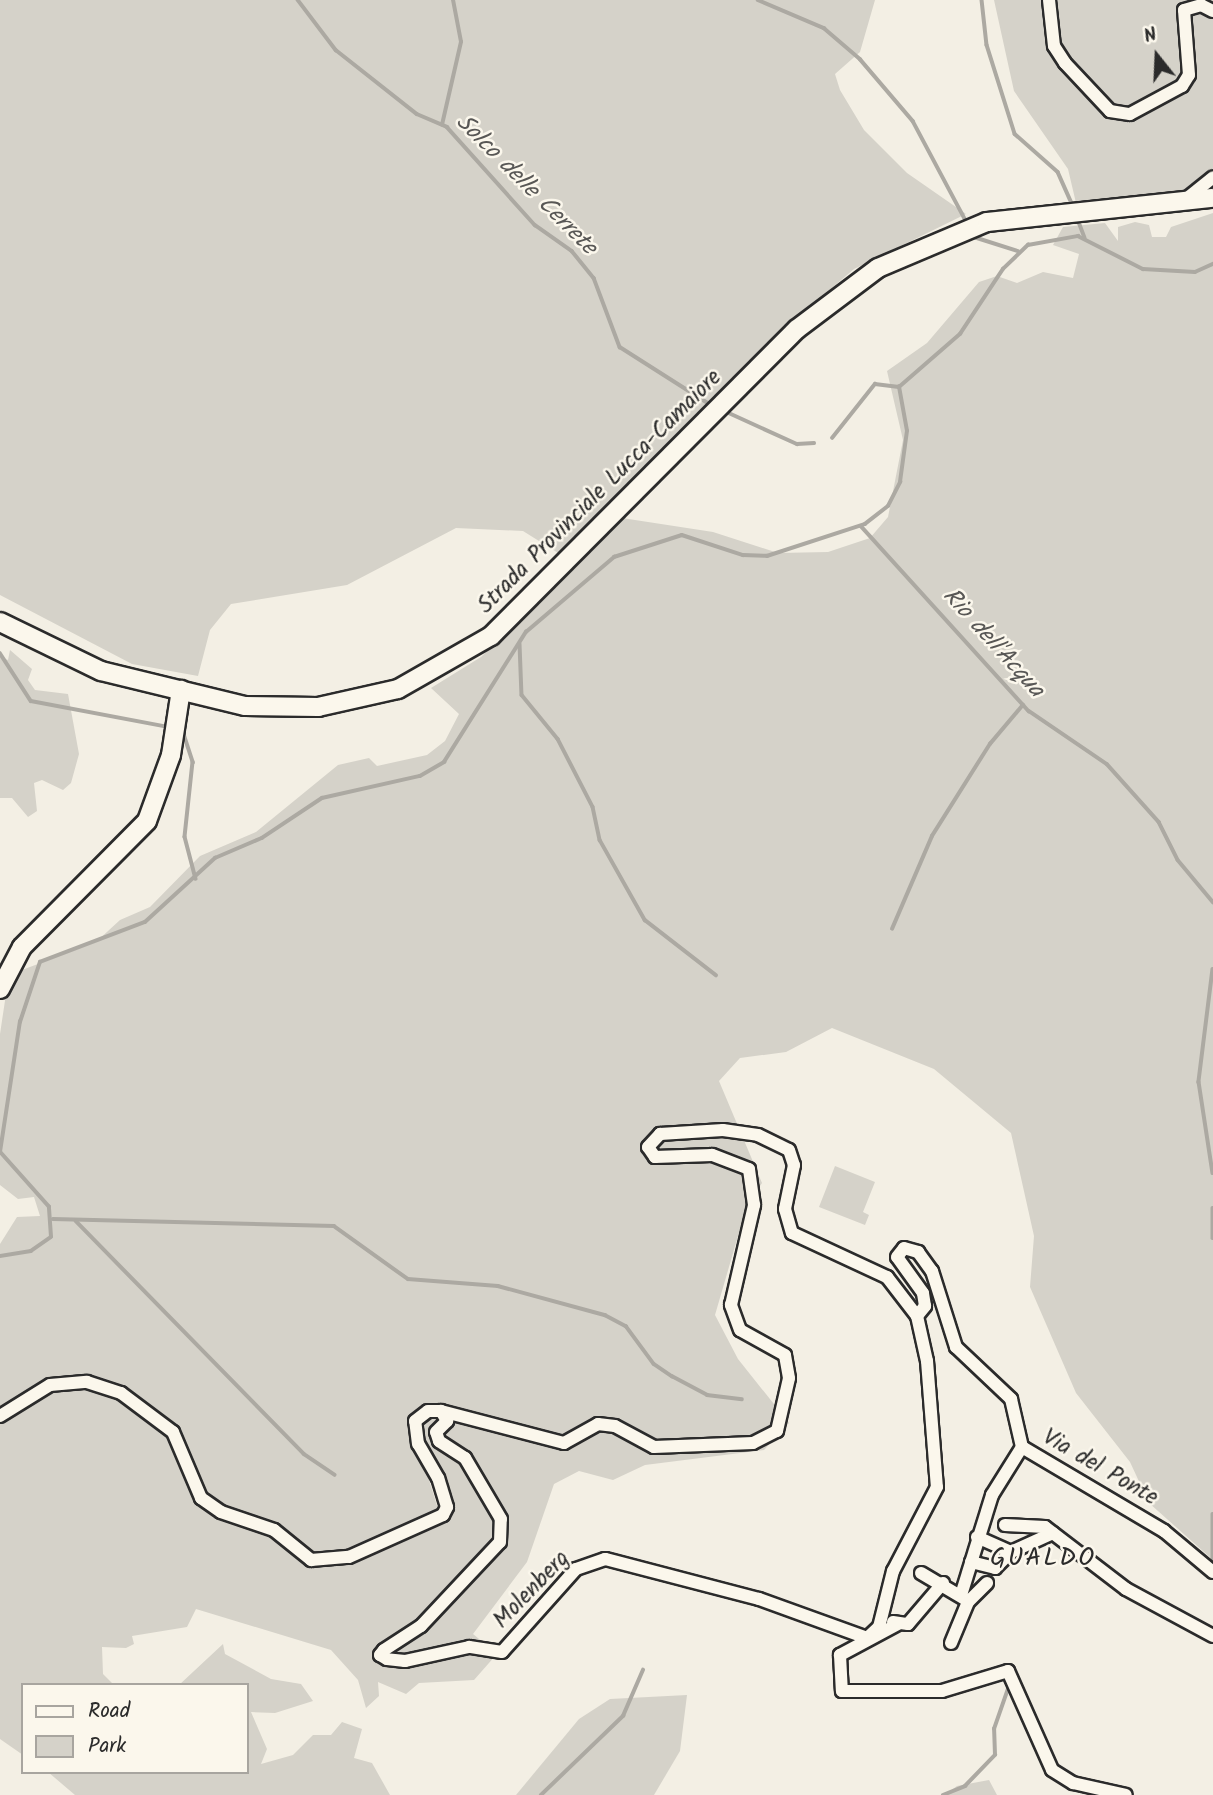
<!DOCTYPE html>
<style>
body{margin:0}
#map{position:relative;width:1213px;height:1795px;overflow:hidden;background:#f3efe4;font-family:Kalam,sans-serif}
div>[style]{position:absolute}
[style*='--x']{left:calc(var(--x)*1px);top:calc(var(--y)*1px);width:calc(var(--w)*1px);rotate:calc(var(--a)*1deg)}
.green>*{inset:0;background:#d5d2c9}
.stream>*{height:3.5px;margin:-1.75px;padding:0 1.75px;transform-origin:1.75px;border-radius:1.75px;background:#aca9a2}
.roads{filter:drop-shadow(2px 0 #2b2b2b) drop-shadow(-2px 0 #2b2b2b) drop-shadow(0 2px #2b2b2b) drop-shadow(0 -2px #2b2b2b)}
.street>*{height:12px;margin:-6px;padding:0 6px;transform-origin:6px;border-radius:6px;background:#fbf7ec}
.secondary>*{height:18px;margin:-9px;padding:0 9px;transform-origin:9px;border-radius:9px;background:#fbf7ec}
span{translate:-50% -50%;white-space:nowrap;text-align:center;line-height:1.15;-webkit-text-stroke:5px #fbf7ec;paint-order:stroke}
.street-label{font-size:23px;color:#2b2b2b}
.water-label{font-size:24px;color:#585755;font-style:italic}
.quarter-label{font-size:26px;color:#2b2b2b;letter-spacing:2px}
.legend{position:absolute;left:21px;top:1683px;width:228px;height:91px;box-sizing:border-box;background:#fbf7ec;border:2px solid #a8a59f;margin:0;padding:9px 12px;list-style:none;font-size:21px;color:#2b2b2b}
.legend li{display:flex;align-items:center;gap:14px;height:35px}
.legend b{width:35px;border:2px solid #a8a59f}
.north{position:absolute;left:1122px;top:21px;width:70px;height:70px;-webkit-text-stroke:5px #fbf7ec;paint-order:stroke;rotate:342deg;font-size:19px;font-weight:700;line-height:28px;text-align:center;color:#2b2b2b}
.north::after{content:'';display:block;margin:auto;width:24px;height:32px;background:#2b2b2b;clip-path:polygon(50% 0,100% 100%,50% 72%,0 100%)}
</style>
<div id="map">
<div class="green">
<i style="clip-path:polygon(0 0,875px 0,860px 52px,835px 74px,840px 90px,864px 130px,907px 173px,966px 214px,854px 269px,791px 323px,563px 556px,523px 531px,456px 528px,347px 585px,231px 604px,210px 630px,198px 676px,132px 664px,0 595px)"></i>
<i style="clip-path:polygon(994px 0,1213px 0,1213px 190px,1076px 203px,1068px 169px,1014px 91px)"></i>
<i style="clip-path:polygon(1213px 213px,1213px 1560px,1149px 1503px,1130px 1462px,1076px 1393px,1030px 1287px,1034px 1236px,1011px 1133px,934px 1069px,832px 1028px,786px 1052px,740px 1058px,719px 1081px,762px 1183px,747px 1205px,715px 1315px,738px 1359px,789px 1423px,764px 1450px,645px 1465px,613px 1480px,579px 1471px,554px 1484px,527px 1562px,473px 1634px,484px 1643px,440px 1645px,405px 1657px,388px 1652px,502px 1543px,503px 1518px,467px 1457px,441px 1440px,442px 1408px,410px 1419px,439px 1512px,348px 1552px,312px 1556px,205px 1495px,176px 1429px,123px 1389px,49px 1380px,0 1411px,0 1244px,17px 1217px,40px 1216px,34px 1197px,18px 1199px,0 1185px,0 1034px,6px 994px,22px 970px,96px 942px,120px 920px,150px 907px,200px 856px,256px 832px,338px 765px,369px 758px,377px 766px,427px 755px,445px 741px,459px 714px,431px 688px,481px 657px,622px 518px,713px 532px,778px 553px,828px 552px,870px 538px,888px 517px,903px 440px,887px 371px,927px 343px,979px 282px,997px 276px,1017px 283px,1043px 272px,1073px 278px,1079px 254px,1053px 245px,1063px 227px,1105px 223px,1118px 241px,1118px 227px,1135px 222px,1149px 225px,1152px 237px,1166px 237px,1171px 227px)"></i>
<i style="clip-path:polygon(10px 650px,32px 669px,28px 680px,35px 690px,68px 694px,79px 754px,71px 783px,63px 790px,42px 780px,34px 783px,37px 811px,28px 817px,12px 798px,0 798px,0 657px,8px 660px)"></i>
<i style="clip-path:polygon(835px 1166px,875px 1182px,863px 1212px,869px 1215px,865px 1225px,819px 1207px)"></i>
<i style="clip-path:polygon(87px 1386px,119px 1396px,170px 1434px,199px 1500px,273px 1532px,310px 1564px,406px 1537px,445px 1517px,418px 1422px,440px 1414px,443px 1420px,433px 1432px,463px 1461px,498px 1519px,497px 1540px,452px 1592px,378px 1657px,496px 1655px,474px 1680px,419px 1683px,406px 1694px,378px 1682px,379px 1696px,366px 1708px,358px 1680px,331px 1650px,196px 1609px,187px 1627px,132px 1636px,134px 1644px,126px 1648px,102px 1647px,103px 1674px,114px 1685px,23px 1685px,23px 1755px,0 1739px,0 1420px,51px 1388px)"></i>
<i style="clip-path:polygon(223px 1644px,225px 1654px,271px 1679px,301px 1684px,313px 1701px,275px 1713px,251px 1712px,267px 1749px,261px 1764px,293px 1755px,313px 1735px,331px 1735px,342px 1722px,362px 1729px,354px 1758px,372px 1763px,390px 1795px,75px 1795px,48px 1772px,247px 1772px,247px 1685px,179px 1685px)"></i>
<i style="clip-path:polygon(687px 1695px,680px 1751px,654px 1795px,516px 1795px,579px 1719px,610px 1699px)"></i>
<i style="clip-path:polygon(989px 1780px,997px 1795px,945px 1795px,957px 1786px)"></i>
</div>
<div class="stream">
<i style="--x:298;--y:0;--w:63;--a:52.8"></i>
<i style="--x:336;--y:50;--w:103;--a:38.3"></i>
<i style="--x:417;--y:114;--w:33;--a:23"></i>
<i style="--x:447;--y:127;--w:132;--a:48.1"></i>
<i style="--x:535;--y:225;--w:45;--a:35.1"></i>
<i style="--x:572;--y:251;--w:35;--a:51"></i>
<i style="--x:594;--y:278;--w:74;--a:69.4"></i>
<i style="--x:620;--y:347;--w:108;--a:32.5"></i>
<i style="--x:758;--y:0;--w:72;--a:23"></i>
<i style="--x:824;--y:28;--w:48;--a:40.7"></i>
<i style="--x:860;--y:59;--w:82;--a:49.5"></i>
<i style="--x:913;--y:121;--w:111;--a:62"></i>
<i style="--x:982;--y:0;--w:45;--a:83.7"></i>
<i style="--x:987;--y:45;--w:93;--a:72.5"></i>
<i style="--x:1015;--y:134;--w:57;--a:41.5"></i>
<i style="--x:1058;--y:172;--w:37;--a:66"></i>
<i style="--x:442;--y:125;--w:85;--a:-77.1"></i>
<i style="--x:461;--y:42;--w:43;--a:-100.8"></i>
<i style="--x:1077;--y:217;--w:22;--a:69"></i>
<i style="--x:974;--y:237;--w:46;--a:17.7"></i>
<i style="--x:899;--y:387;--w:81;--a:-41"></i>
<i style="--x:960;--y:334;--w:78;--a:-56.5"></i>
<i style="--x:1003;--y:269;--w:35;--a:-44"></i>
<i style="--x:1028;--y:245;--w:51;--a:-10.2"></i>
<i style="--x:1078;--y:236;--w:73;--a:26.9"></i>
<i style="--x:1143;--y:269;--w:52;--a:3.3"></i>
<i style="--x:1195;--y:272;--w:20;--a:-24"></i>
<i style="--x:729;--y:413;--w:75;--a:24.5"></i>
<i style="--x:797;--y:444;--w:17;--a:-3"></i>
<i style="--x:832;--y:438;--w:69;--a:-51.5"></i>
<i style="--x:875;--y:384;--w:24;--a:7"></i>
<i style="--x:861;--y:526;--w:250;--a:47.8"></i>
<i style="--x:1029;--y:711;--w:94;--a:34.2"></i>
<i style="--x:1107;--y:764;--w:78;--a:48.1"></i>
<i style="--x:1159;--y:822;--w:42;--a:63.4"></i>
<i style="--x:1178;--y:860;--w:55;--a:50.2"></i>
<i style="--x:520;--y:644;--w:51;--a:87.8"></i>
<i style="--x:522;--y:695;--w:57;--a:50.7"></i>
<i style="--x:558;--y:739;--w:76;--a:62.8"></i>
<i style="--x:593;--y:807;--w:34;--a:78"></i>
<i style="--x:600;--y:840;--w:92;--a:60.6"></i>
<i style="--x:645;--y:920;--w:90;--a:37.8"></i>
<i style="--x:0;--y:653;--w:57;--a:57.1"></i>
<i style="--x:31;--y:701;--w:139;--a:10.7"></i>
<i style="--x:183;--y:731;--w:33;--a:72"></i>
<i style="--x:193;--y:762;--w:75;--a:96.1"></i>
<i style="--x:185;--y:837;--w:43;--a:75.3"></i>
<i style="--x:892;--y:929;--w:101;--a:-66.7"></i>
<i style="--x:932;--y:836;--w:109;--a:-57.8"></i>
<i style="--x:990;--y:744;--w:51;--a:-49.8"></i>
<i style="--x:1213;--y:969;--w:114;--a:97.1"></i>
<i style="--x:1199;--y:1082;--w:92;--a:81.3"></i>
<i style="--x:1213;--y:1208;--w:30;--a:90"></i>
<i style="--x:53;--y:1219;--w:281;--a:1.4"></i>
<i style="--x:334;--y:1226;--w:91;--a:35.6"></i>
<i style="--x:408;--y:1279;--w:90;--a:4.4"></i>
<i style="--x:498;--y:1286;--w:111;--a:15.2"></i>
<i style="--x:605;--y:1315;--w:24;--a:28"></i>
<i style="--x:626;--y:1326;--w:47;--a:53.6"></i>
<i style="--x:654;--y:1364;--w:22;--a:34"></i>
<i style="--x:672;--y:1376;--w:40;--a:28"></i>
<i style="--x:707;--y:1395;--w:35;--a:7"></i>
<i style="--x:76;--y:1221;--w:326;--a:45.6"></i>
<i style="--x:304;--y:1454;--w:37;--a:34"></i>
<i style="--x:0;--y:1256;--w:31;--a:-9"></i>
<i style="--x:31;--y:1251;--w:24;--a:-35"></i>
<i style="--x:51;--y:1237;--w:30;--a:-94"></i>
<i style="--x:49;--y:1207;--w:74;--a:-131.7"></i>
<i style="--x:0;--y:1152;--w:132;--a:-81.3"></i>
<i style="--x:20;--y:1022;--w:63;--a:-71.6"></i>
<i style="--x:40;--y:962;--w:112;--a:-20.9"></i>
<i style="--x:145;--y:922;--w:95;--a:-42.4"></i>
<i style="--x:215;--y:858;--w:51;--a:-23.1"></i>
<i style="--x:262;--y:838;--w:72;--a:-33.7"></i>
<i style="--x:322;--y:798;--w:100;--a:-12.7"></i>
<i style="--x:420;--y:776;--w:28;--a:-30"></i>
<i style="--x:444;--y:762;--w:154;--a:-57.8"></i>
<i style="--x:526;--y:632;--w:116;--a:-40.4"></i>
<i style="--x:614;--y:557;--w:71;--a:-17.9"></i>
<i style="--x:682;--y:535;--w:64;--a:18.2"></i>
<i style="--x:743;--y:555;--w:24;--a:2"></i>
<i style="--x:767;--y:556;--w:103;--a:-18.1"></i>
<i style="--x:865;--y:524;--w:29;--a:-38"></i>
<i style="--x:888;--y:506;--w:27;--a:-63"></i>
<i style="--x:900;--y:482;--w:51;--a:-82.2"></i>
<i style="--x:907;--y:431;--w:45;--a:-100.3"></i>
<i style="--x:1213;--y:1514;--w:47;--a:90"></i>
<i style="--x:541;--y:1795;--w:114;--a:-43.9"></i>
<i style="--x:623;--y:1716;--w:50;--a:-66.5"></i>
<i style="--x:943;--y:1795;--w:24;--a:-22"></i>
<i style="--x:965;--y:1786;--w:43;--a:-45.9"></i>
<i style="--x:995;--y:1755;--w:26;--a:-92"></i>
<i style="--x:994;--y:1729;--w:49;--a:-70.8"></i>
</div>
<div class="roads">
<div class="street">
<i style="--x:1049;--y:0;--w:46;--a:83.8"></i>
<i style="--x:1054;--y:46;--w:20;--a:57"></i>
<i style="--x:1065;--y:63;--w:66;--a:46.8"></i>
<i style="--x:1110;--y:111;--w:20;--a:9"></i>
<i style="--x:1130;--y:114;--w:59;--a:-28.3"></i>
<i style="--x:1182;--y:86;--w:13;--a:-58"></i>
<i style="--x:1189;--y:75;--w:65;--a:-94.4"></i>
<i style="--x:1184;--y:10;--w:18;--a:-16"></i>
<i style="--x:1201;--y:5;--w:13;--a:27"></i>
<i style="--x:1185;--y:200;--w:36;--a:-39"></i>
<i style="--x:917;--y:1316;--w:13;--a:-51"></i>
<i style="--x:925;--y:1306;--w:13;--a:-99"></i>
<i style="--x:923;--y:1293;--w:44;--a:-125.8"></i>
<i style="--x:897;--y:1257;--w:11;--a:-52"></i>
<i style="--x:904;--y:1248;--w:15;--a:16"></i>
<i style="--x:918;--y:1252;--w:24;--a:54"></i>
<i style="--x:932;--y:1271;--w:80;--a:72.5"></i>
<i style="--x:956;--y:1347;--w:76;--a:43.4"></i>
<i style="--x:1011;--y:1399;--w:49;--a:77.1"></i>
<i style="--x:1022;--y:1447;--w:165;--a:30.6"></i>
<i style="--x:1164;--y:1531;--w:64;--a:39.9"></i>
<i style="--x:0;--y:1416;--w:59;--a:-31.8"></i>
<i style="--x:50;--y:1385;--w:37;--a:-5"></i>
<i style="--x:87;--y:1382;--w:36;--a:18"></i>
<i style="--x:121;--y:1393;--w:65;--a:36.9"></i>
<i style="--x:173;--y:1432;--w:72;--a:67"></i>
<i style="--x:201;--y:1498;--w:24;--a:35"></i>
<i style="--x:221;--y:1512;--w:56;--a:18.8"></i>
<i style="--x:274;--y:1530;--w:48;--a:39"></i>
<i style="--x:311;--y:1560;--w:38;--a:-5"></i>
<i style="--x:349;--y:1557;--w:103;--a:-24.1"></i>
<i style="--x:443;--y:1515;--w:9;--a:-63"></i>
<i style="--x:447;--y:1507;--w:30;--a:-107"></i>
<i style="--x:438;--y:1478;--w:39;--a:-120"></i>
<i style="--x:418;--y:1444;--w:23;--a:-97"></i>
<i style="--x:415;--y:1421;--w:16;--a:-38"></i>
<i style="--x:428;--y:1411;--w:13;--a:0"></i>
<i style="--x:441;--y:1411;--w:127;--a:14.6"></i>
<i style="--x:564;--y:1443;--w:39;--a:-29"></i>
<i style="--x:598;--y:1424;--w:17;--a:7"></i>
<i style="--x:615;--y:1426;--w:44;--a:28.3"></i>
<i style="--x:654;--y:1447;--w:99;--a:-2.3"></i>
<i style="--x:753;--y:1443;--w:27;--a:-27"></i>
<i style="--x:777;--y:1431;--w:54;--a:-77.2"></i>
<i style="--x:789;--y:1378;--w:23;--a:-100"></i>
<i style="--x:785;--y:1355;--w:51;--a:-150.9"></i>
<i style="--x:740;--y:1330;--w:27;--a:-110"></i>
<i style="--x:731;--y:1305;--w:103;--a:-77"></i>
<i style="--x:754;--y:1205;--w:36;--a:-98"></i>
<i style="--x:749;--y:1169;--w:40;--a:-159"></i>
<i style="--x:712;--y:1155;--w:57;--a:178"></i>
<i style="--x:655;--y:1157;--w:12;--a:-125"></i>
<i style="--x:648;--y:1147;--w:18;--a:-47"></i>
<i style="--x:660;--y:1134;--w:63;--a:-3.6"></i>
<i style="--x:723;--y:1130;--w:35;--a:8"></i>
<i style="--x:758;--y:1135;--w:34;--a:26"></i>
<i style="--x:789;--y:1150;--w:16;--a:72"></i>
<i style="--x:794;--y:1165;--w:45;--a:101.6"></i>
<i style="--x:785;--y:1209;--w:25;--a:74"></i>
<i style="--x:792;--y:1233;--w:105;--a:24.9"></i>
<i style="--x:887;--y:1277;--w:49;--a:52.4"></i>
<i style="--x:917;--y:1316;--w:46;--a:77.5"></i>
<i style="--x:927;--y:1361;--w:126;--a:85.5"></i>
<i style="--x:937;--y:1487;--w:95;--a:117.6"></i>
<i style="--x:893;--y:1571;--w:58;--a:104"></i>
<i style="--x:879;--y:1627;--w:16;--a:137"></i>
<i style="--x:867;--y:1638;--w:115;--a:-160.1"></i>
<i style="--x:759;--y:1599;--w:159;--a:-165.4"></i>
<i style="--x:605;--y:1559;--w:31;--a:161"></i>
<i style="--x:576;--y:1569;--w:111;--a:131.7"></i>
<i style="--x:502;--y:1652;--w:33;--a:-171"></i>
<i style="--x:469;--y:1647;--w:66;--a:167.7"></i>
<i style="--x:405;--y:1661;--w:18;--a:-174"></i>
<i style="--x:387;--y:1659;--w:8;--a:-150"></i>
<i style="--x:380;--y:1655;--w:6;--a:-51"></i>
<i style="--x:384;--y:1650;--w:44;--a:-33"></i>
<i style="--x:421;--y:1626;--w:115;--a:-46.8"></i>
<i style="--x:500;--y:1542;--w:23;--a:-88"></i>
<i style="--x:501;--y:1519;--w:71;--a:-120.5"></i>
<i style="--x:465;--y:1458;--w:31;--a:-147"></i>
<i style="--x:439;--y:1441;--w:9;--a:-108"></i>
<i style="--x:436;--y:1432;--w:16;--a:-45"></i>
<i style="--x:447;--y:1421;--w:12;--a:-121"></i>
<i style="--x:1005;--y:1525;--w:40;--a:2.9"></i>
<i style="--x:1045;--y:1527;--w:102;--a:37.4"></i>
<i style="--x:1126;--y:1589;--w:99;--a:28.4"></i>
<i style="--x:977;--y:1537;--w:37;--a:24"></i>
<i style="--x:971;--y:1562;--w:25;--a:14"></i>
<i style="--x:995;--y:1568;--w:23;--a:-45"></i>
<i style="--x:1011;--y:1552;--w:46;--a:-24.3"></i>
<i style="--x:921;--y:1573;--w:51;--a:30.6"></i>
<i style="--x:962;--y:1592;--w:102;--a:-72.8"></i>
<i style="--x:992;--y:1495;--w:57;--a:-58"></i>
<i style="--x:893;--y:1622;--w:15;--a:8"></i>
<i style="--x:908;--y:1624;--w:54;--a:-49.5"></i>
<i style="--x:898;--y:1624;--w:66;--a:151.9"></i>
<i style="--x:840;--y:1655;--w:36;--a:87"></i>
<i style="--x:842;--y:1691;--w:100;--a:0"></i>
<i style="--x:942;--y:1691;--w:69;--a:-16.9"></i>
<i style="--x:1008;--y:1671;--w:108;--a:66"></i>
<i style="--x:1052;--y:1770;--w:25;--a:32"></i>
<i style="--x:1073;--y:1783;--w:54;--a:12.8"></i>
<i style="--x:951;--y:1643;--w:44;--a:-67.5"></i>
<i style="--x:968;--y:1602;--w:27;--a:-45"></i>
</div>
<div class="secondary">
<i style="--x:0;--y:622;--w:112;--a:25.9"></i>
<i style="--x:101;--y:671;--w:148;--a:13.7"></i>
<i style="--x:245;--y:706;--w:73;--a:0.8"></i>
<i style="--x:318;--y:707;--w:82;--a:-12.7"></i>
<i style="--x:398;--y:689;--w:107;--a:-29.7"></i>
<i style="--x:491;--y:636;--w:433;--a:-45.1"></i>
<i style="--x:797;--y:329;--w:101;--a:-37"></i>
<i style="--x:878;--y:268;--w:118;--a:-22.9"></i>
<i style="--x:987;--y:222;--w:227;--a:-6.1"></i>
<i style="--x:0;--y:989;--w:47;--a:-62.4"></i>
<i style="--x:22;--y:947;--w:177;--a:-45.2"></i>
<i style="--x:147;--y:821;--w:70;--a:-70"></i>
<i style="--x:171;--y:755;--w:66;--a:-81.3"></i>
</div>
</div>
<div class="street-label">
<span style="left:600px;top:492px;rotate:-45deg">Strada Provinciale Lucca-Camaiore</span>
<span style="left:1100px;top:1468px;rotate:30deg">Via del Ponte</span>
<span style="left:532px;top:1590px;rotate:-46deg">Molenberg</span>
</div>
<div class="water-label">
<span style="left:526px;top:185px;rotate:45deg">Solco delle Cerrete</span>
<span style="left:993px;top:643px;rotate:48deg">Rio dell'Acqua</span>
</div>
<div class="quarter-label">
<span style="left:1043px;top:1559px">GUALDO</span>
</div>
<ul class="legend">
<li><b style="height:9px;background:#fbf7ec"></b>Road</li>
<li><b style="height:19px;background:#d5d2c9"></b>Park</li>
</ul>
<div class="north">N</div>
</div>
